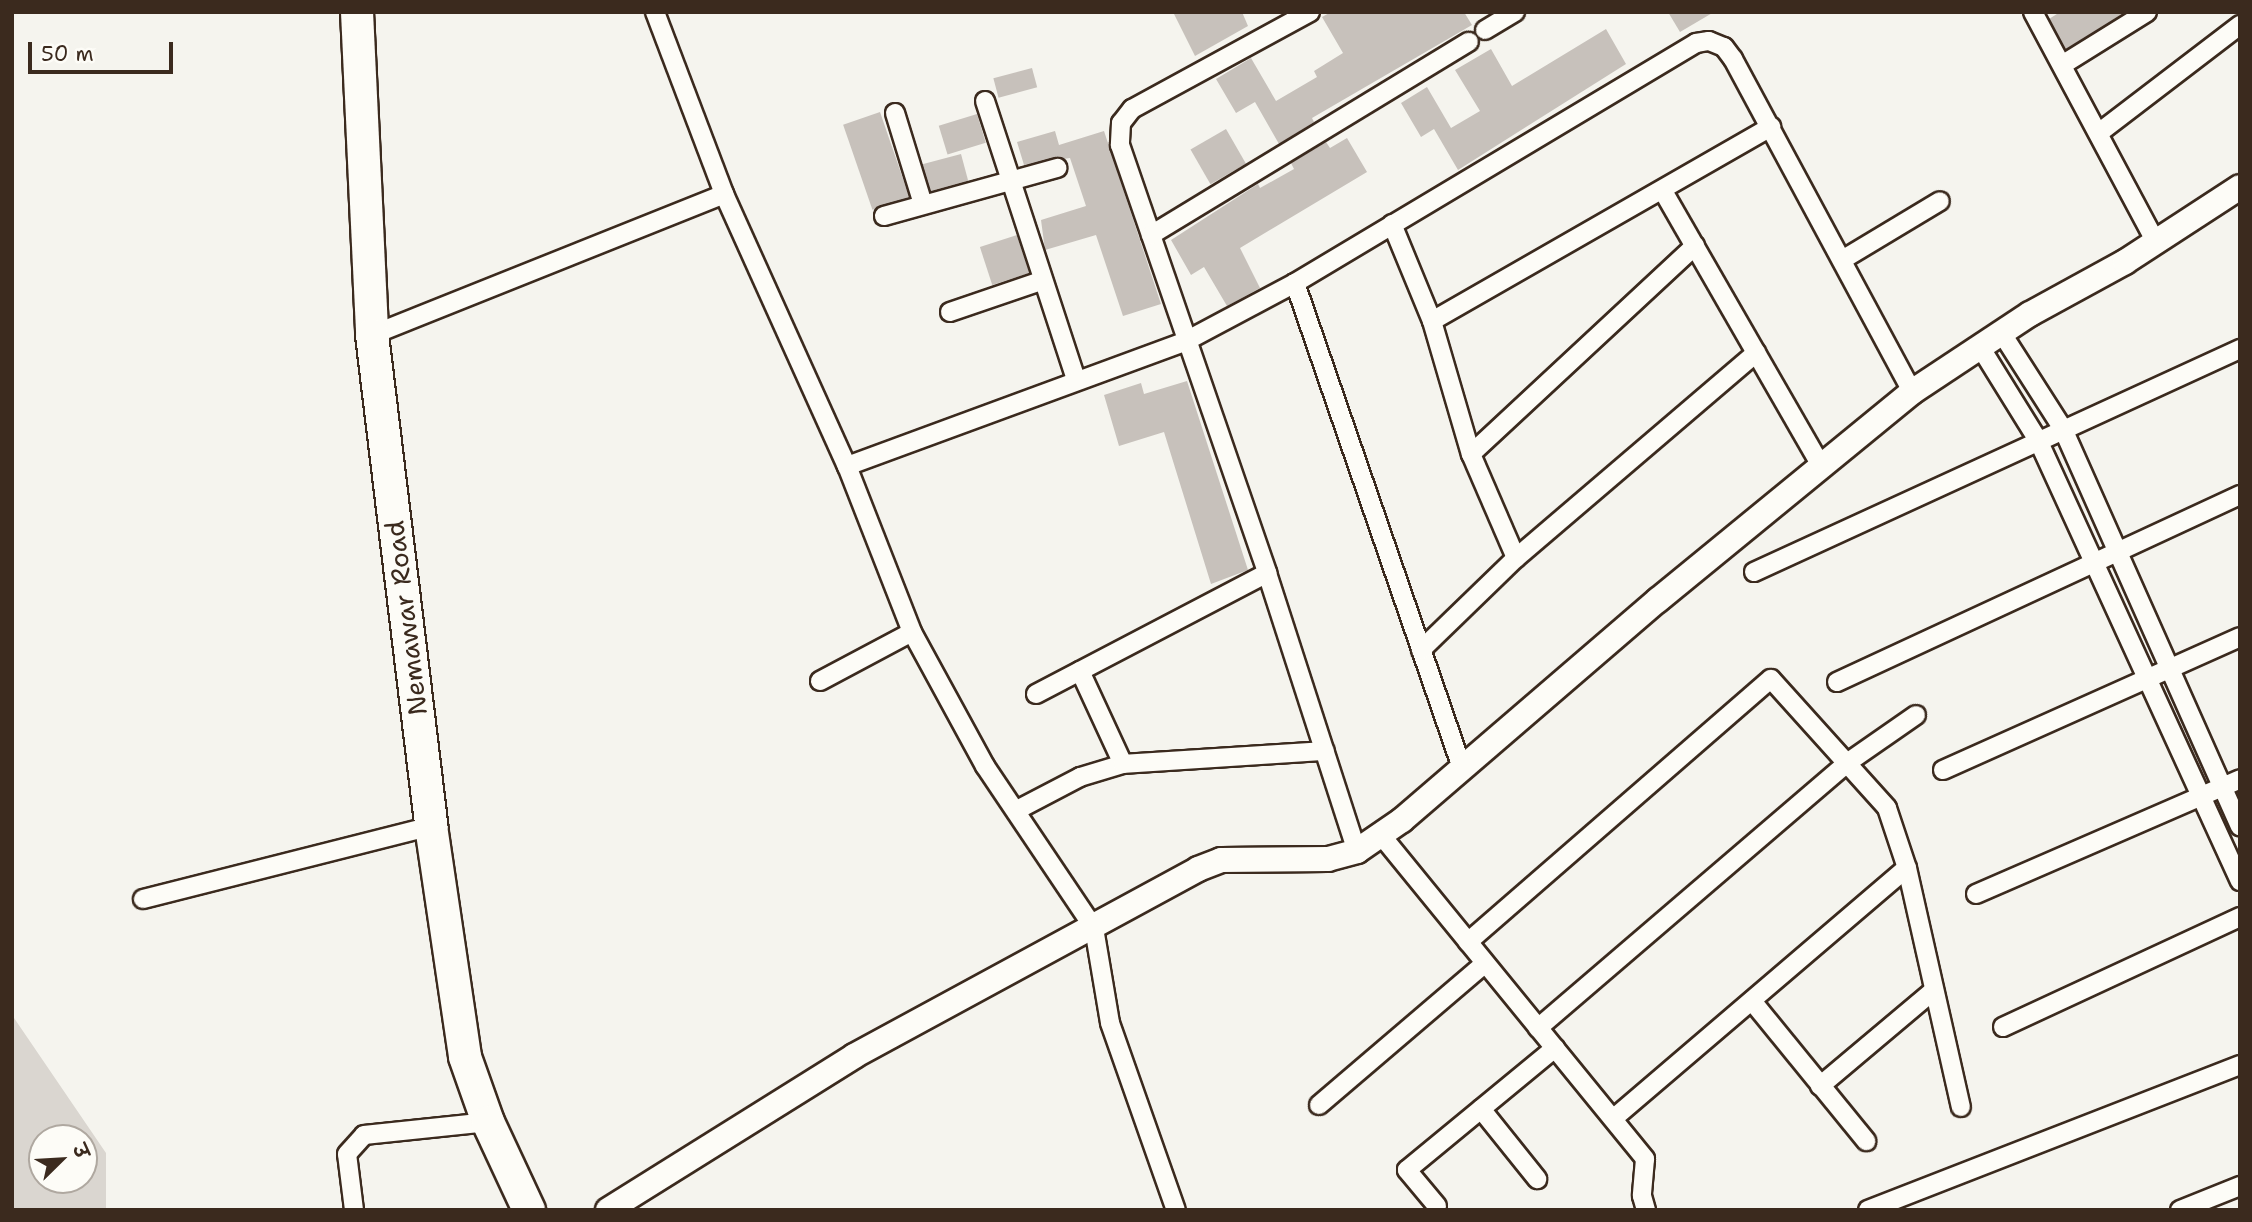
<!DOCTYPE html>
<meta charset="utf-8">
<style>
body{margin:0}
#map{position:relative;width:2252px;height:1222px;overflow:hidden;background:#f5f4ee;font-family:"Shantell Sans","Playpen Sans Deva",sans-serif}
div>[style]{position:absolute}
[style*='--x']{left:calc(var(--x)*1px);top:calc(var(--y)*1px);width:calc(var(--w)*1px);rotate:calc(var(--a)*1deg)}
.green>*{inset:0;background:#dad6d0}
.building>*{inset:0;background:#c7c1bb;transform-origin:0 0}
.roads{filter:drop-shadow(2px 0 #3b2a1e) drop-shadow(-2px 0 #3b2a1e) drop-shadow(0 2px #3b2a1e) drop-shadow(0 -2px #3b2a1e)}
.street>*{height:18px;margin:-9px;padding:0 9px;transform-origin:9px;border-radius:9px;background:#fdfcf7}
.secondary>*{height:24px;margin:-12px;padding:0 12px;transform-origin:12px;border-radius:12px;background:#fdfcf7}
.highway>*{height:32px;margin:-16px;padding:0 16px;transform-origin:16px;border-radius:16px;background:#fdfcf7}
span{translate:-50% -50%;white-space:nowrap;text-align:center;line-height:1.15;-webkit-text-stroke:5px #fdfcf7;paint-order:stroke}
.street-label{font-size:26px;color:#3b2a1e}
.frame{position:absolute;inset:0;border:14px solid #3b2a1e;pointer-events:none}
.north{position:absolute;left:28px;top:1124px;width:70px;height:70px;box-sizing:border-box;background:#fdfcf7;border:2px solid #afa8a0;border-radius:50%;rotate:66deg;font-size:19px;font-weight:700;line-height:28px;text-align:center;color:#3b2a1e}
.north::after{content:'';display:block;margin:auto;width:24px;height:32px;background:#3b2a1e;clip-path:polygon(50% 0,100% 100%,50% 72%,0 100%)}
.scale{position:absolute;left:28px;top:42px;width:145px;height:32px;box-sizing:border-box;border:4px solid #3b2a1e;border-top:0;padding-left:9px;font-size:21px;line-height:24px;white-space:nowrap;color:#3b2a1e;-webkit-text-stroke:5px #fdfcf7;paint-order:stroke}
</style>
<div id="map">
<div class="green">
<i style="clip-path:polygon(evenodd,12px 1015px,106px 1153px,106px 1210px,12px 1210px,12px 1015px,42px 1138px,84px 1138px,84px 1180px,42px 1180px,42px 1138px)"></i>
</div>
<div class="building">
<i style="clip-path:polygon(1173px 12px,1242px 12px,1248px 26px,1195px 56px)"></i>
<i style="clip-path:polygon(1331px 12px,1464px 12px,1472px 25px,1312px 118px,1314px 122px,1279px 144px,1255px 102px,1236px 113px,1216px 79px,1251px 58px,1276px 101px,1317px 77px,1314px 71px,1343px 53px,1322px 17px)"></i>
<i style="clip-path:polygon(1668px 12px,1714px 12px,1680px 32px)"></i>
<i style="clip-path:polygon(2060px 12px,2125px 12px,2066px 49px,2049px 19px)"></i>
<i style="clip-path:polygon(1606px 29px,1626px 64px,1458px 170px,1434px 129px,1421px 137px,1401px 103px,1427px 87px,1451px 128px,1480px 111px,1455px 70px,1491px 49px,1512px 86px)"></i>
<i style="left:1032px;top:68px;width:20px;height:40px;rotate:75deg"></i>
<i style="left:880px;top:112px;width:90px;height:39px;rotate:71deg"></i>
<i style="left:977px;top:114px;width:30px;height:40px;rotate:73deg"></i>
<i style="left:1226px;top:129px;width:40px;height:41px;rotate:60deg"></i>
<i style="clip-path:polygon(1055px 131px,1059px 145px,1104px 131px,1161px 304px,1123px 316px,1096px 235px,1045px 250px,1041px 220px,1086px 206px,1070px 158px,1024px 165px,1017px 142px)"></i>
<i style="clip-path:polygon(1347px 138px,1367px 172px,1240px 248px,1260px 288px,1227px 306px,1204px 267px,1191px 275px,1171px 240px,1258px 184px,1260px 188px,1294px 169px,1291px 163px,1326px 142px,1330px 148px)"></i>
<i style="left:961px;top:154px;width:28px;height:40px;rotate:75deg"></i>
<i style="left:1017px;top:235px;width:40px;height:39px;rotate:72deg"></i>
<i style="clip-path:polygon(1187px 381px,1248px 570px,1211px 584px,1164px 432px,1119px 446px,1104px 395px,1141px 383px,1144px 394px)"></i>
</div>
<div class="roads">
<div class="street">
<i style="--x:655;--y:12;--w:195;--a:69.2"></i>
<i style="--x:1310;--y:12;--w:203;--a:151.4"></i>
<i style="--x:1132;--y:109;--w:18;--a:128"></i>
<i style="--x:1121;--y:123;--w:22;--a:93"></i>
<i style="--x:1120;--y:145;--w:453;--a:71"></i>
<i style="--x:1267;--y:573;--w:292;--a:72.1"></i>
<i style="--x:2033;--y:12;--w:261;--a:61.9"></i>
<i style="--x:1485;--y:30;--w:35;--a:-31"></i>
<i style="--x:2062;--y:65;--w:100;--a:-31.9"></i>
<i style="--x:985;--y:101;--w:293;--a:71.9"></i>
<i style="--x:895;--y:113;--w:95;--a:72.9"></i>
<i style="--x:2100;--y:132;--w:176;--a:-37.4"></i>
<i style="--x:1663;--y:191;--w:317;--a:60.1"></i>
<i style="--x:884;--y:216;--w:180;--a:-15.5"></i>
<i style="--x:1392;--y:224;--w:105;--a:67.6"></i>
<i style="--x:1432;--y:321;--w:139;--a:73.7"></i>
<i style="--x:1471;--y:454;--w:113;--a:66.6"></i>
<i style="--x:1151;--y:235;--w:372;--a:-31.3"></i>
<i style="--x:1842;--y:260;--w:114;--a:-31"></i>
<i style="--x:1295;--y:283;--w:513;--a:71"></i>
<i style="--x:950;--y:312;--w:96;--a:-18.8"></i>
<i style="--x:1432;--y:321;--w:391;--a:-29.8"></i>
<i style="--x:2001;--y:332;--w:115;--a:57.4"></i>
<i style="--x:2063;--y:429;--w:435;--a:66"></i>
<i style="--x:372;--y:335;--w:379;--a:-21.8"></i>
<i style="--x:724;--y:194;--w:299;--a:65.7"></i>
<i style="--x:847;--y:466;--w:178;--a:68.6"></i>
<i style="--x:912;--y:632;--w:153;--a:61.4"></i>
<i style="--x:985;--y:766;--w:195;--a:56.1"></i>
<i style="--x:1094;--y:928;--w:96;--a:80.4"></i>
<i style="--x:1110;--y:1023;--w:198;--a:70.6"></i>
<i style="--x:1979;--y:345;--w:112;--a:58.2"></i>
<i style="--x:2038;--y:440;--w:485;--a:65.4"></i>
<i style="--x:1471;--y:454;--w:306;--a:-42.9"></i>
<i style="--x:847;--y:466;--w:361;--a:-20.2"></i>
<i style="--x:1186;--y:341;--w:123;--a:-28"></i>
<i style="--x:1295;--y:283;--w:467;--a:-30.9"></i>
<i style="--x:1696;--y:43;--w:13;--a:-9"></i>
<i style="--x:1709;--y:41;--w:16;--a:22"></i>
<i style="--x:1724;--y:47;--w:15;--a:53"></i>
<i style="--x:1733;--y:59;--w:378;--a:61.7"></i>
<i style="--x:1754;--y:572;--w:535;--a:-24.65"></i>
<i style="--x:1421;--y:650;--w:132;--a:-44.1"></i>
<i style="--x:1516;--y:558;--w:316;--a:-40.5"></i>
<i style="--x:1080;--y:671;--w:102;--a:65.2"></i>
<i style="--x:820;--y:681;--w:104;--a:-28"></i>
<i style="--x:1837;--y:682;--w:444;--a:-24.9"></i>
<i style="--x:1036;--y:694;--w:261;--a:-27.6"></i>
<i style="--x:1943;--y:770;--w:325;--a:-24.1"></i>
<i style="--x:1017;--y:810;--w:71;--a:-27.6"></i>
<i style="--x:1080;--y:777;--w:45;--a:-16.8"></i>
<i style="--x:1123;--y:764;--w:202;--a:-3.7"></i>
<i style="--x:1381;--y:835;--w:418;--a:50.8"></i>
<i style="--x:1645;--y:1159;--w:37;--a:95"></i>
<i style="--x:1642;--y:1196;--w:15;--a:74"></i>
<i style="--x:1976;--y:894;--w:288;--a:-23.5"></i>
<i style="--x:143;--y:899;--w:297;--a:-14.2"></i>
<i style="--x:1468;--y:942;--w:401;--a:-41"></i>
<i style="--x:1771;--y:679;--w:173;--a:48"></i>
<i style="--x:1887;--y:808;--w:63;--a:71.6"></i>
<i style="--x:1907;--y:868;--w:245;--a:77.3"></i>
<i style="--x:1752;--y:1001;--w:181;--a:50.8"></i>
<i style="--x:2003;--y:1027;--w:261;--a:-24.9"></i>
<i style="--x:1538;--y:1028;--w:407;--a:-40.6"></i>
<i style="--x:1847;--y:763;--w:84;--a:-34.8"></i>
<i style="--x:1820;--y:1086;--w:149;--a:-40.1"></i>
<i style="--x:1319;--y:1105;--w:218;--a:-40.5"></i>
<i style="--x:1481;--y:1109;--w:90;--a:51.3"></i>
<i style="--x:1614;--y:1118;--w:385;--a:-40.5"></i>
<i style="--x:1437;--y:1206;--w:47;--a:-129.8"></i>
<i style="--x:1407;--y:1170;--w:192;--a:-39.5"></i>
<i style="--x:354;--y:1210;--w:56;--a:-97.1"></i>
<i style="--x:347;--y:1154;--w:25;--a:-48"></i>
<i style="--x:364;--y:1135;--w:125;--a:-6"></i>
<i style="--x:1868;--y:1210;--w:399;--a:-21.3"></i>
<i style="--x:2180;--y:1210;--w:65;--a:-21.8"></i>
</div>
<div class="secondary">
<i style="--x:608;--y:1210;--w:290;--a:-32"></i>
<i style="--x:854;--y:1056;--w:392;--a:-28.5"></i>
<i style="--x:1198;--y:869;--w:25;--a:-21"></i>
<i style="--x:1221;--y:860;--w:107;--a:-0.5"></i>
<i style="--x:1328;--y:859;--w:30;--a:-15"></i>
<i style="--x:1357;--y:851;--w:55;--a:-34.6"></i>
<i style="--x:1402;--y:820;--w:338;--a:-40.7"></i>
<i style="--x:1658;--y:600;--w:328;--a:-39.3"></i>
<i style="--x:1912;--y:392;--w:141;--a:-33.5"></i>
<i style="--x:2030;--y:314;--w:108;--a:-28.7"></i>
<i style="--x:2125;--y:262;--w:137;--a:-33.1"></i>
</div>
<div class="highway">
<i style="--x:357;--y:12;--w:323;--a:87.3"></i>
<i style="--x:372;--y:335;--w:495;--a:83.1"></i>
<i style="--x:431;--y:826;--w:233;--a:81.6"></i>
<i style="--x:465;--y:1057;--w:69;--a:70.5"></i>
<i style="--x:488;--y:1122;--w:97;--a:65"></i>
</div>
</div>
<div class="street-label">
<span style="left:406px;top:618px;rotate:-97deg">Nemawar Road</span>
</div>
<div class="frame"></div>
<div class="north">उ</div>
<div class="scale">50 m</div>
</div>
